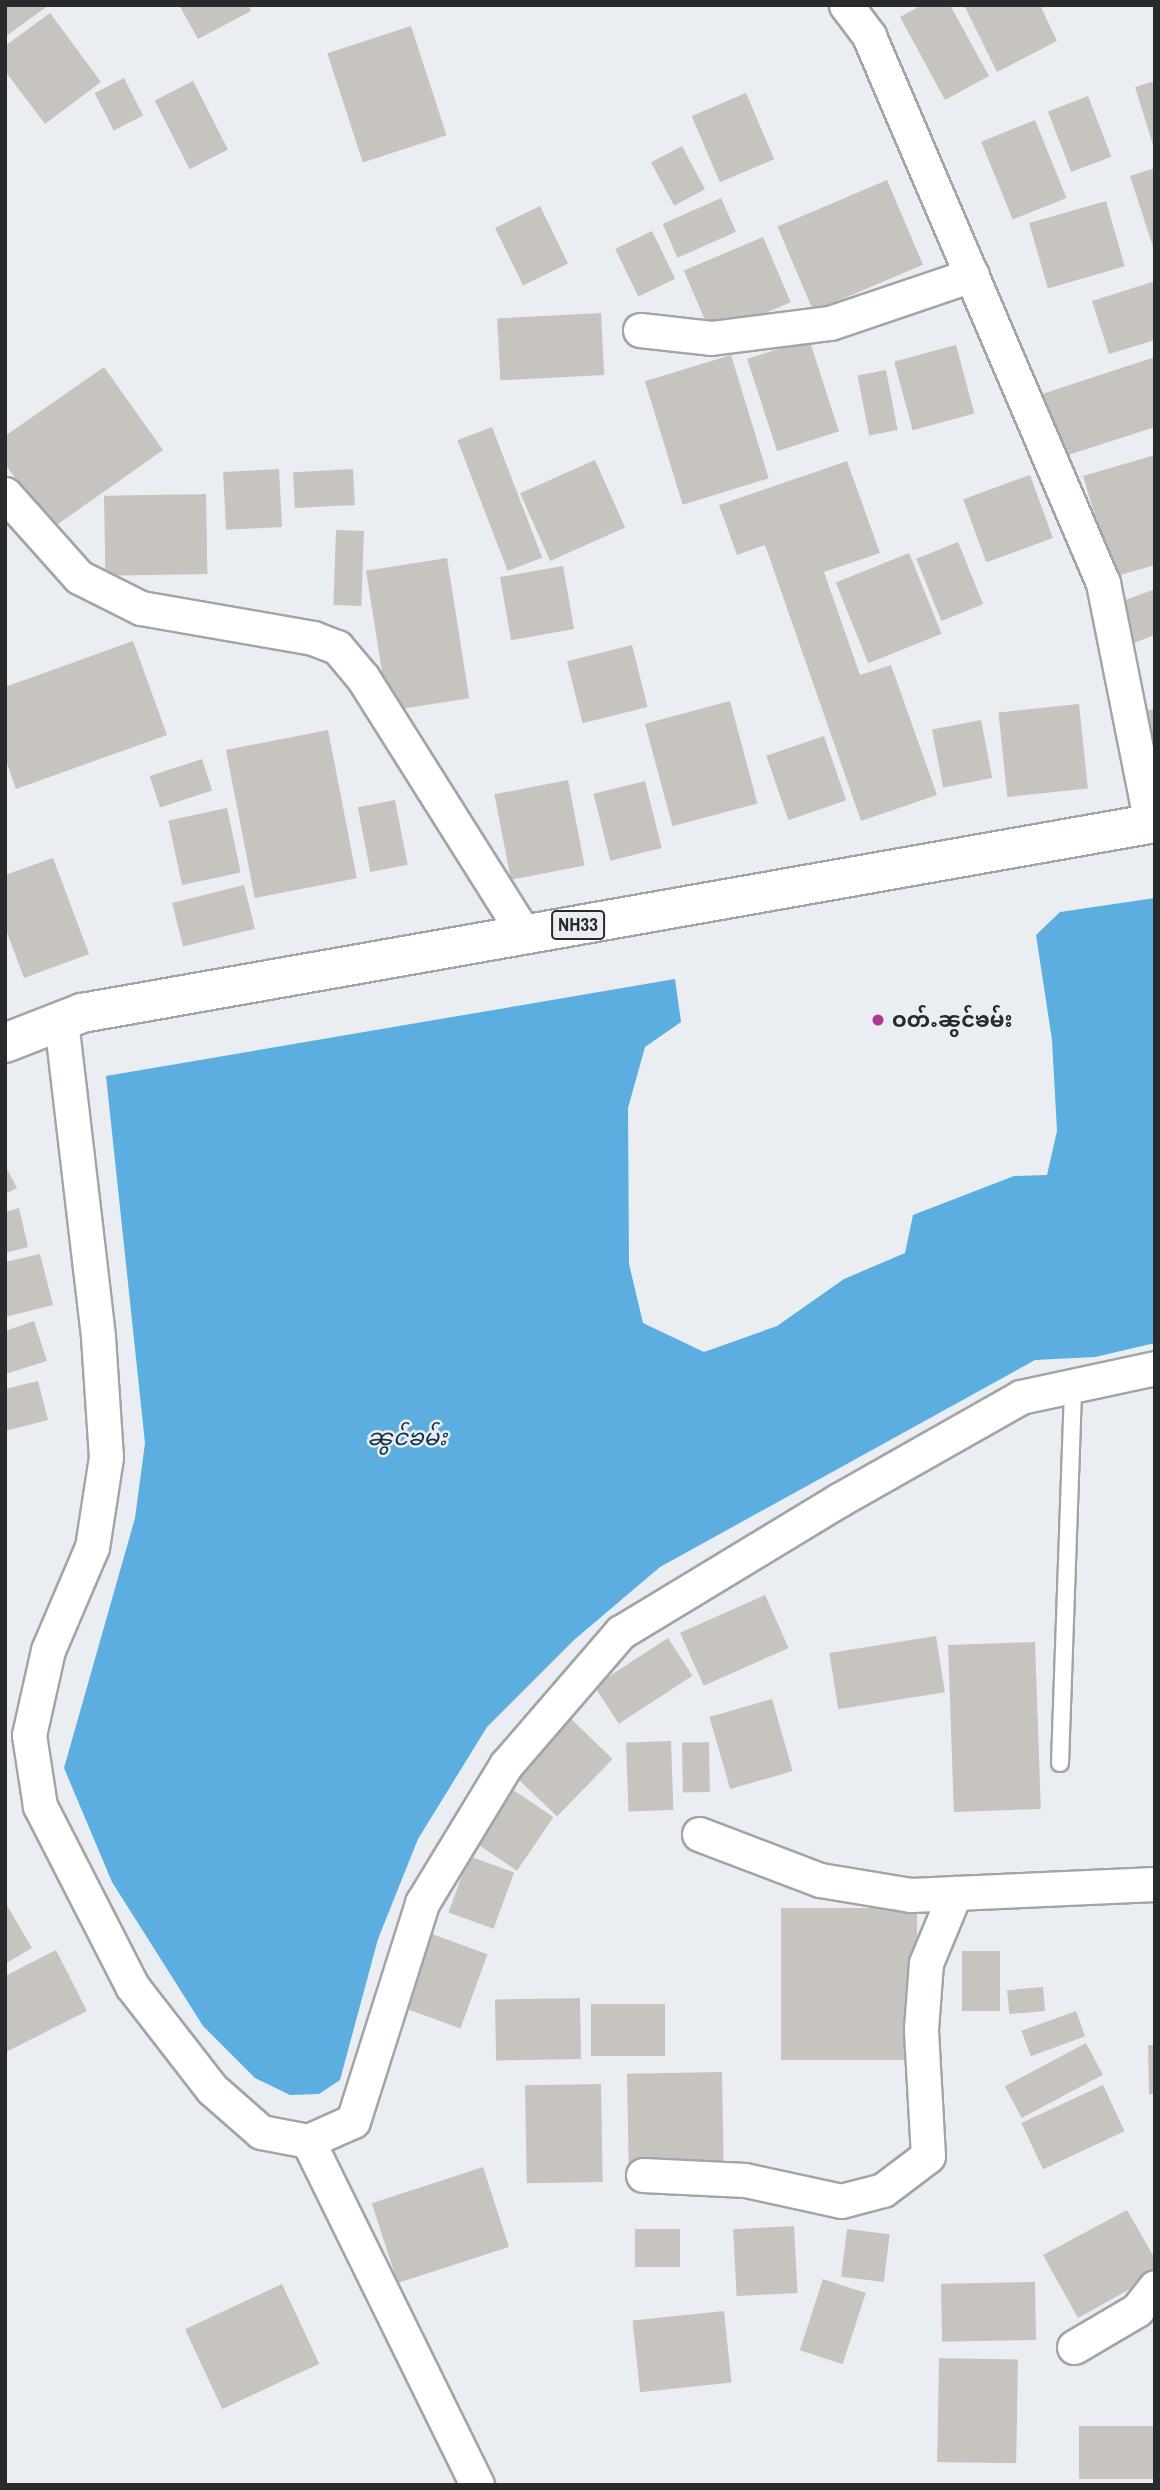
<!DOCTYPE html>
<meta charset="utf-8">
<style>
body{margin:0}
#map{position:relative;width:1160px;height:2490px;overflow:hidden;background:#eaeef2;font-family:"Archivo Narrow","Noto Sans Myanmar",sans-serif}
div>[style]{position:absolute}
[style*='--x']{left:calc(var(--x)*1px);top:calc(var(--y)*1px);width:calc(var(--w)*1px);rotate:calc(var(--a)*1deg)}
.water>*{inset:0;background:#5baedf}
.building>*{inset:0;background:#c7c4bf;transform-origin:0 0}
.roads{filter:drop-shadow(2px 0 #a1a5a9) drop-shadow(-2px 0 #a1a5a9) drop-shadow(0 2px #a1a5a9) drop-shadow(0 -2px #a1a5a9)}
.lane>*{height:16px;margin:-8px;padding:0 8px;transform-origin:8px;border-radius:8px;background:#fff}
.street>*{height:33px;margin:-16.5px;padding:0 16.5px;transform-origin:16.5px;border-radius:16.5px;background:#fff}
.highway>*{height:38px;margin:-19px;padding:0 19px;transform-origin:19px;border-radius:19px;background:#fff}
.dots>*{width:19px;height:19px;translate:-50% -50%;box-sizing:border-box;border:4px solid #eaeef2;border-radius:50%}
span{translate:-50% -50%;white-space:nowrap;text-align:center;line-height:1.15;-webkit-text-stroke:5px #eaeef2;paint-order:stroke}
.shield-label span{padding:2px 5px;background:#eaeef2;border:2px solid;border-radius:5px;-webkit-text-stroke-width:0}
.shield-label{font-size:19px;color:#292a2c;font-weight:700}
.poi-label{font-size:21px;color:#292a2c;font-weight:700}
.left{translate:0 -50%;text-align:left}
.water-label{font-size:23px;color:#0f3449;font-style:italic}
.frame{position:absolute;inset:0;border:7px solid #292a2c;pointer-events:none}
</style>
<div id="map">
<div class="water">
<i style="clip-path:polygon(1155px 898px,1155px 1343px,1095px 1357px,1035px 1360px,660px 1567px,574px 1640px,487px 1727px,418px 1839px,378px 1939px,340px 2080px,319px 2094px,290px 2095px,255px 2078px,203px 2026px,112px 1882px,64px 1768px,135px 1518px,145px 1443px,106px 1076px,675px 979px,681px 1022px,645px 1047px,628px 1108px,629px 1264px,643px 1323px,704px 1352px,777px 1326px,844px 1279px,905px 1253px,913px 1215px,1014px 1176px,1047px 1175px,1057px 1131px,1052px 1040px,1036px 935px,1060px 912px)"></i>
</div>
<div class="building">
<i style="clip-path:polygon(5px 5px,49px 5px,5px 37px)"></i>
<i style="clip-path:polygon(179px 5px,248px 5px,251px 11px,198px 39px)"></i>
<i style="clip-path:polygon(922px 5px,950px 5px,989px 76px,945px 100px,900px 17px)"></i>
<i style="clip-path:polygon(964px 5px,1040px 5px,1057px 41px,997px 72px)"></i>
<i style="clip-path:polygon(50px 13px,101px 82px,45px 124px,5px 71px,5px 46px)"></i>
<i style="left:411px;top:26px;width:115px;height:88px;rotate:72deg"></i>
<i style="left:124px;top:78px;width:42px;height:33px;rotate:63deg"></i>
<i style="left:193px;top:81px;width:77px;height:43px;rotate:63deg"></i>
<i style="clip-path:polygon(1155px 81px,1155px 148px,1154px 148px,1135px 87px)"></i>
<i style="left:746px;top:93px;width:72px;height:59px;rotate:67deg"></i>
<i style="left:1088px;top:96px;width:65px;height:43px;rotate:69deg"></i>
<i style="left:1035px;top:120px;width:84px;height:58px;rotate:68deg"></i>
<i style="left:682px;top:146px;width:49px;height:35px;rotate:62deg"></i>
<i style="clip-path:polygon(1155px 168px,1155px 250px,1154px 250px,1130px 176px)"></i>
<i style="left:887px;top:180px;width:92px;height:119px;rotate:67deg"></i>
<i style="left:721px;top:198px;width:37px;height:64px;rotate:66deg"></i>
<i style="left:1106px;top:201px;width:68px;height:80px;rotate:74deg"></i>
<i style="left:540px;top:206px;width:64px;height:50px;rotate:64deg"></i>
<i style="left:652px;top:231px;width:53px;height:41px;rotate:64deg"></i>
<i style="left:763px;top:237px;width:71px;height:86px;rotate:67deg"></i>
<i style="clip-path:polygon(1155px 281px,1155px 340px,1109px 354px,1092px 301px)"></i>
<i style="left:601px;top:313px;width:62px;height:104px;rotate:87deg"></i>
<i style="left:809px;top:339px;width:97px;height:65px;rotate:72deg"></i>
<i style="left:956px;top:345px;width:71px;height:64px;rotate:75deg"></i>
<i style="left:731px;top:355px;width:129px;height:90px;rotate:73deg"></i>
<i style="clip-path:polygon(1155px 357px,1155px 427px,1059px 458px,1039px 395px)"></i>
<i style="clip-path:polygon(104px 367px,163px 450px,51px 529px,5px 464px,5px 436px)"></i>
<i style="left:886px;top:370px;width:61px;height:29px;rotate:79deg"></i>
<i style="left:492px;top:427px;width:140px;height:37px;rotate:69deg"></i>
<i style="clip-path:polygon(1155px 455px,1155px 565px,1113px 577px,1083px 476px)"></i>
<i style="left:595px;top:460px;width:74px;height:82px;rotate:66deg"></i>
<i style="clip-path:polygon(847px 461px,880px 553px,824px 572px,860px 675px,891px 665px,937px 795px,861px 821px,765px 545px,737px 555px,719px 505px)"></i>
<i style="left:279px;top:469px;width:58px;height:56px;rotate:87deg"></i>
<i style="left:353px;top:469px;width:36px;height:60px;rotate:87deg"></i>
<i style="left:1030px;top:475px;width:67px;height:71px;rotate:70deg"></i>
<i style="left:206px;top:494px;width:80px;height:102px;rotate:89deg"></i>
<i style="left:336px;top:530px;width:28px;height:75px;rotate:2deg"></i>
<i style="left:958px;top:542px;width:67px;height:45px;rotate:68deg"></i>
<i style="left:909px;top:553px;width:87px;height:79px;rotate:68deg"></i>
<i style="left:447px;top:558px;width:142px;height:82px;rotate:81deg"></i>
<i style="left:563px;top:566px;width:64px;height:64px;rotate:80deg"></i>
<i style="clip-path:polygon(1155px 589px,1155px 635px,1131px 644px,1115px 604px)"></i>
<i style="clip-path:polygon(133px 641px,167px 735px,16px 789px,5px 758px,5px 687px)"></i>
<i style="left:632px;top:645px;width:64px;height:67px;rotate:76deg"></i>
<i style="left:730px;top:701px;width:106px;height:88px;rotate:75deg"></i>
<i style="left:1079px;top:704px;width:85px;height:81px;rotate:84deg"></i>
<i style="clip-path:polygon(1155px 709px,1155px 768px,1143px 711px)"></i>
<i style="left:981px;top:720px;width:59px;height:50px;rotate:79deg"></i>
<i style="left:328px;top:730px;width:151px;height:104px;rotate:79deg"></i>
<i style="left:824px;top:736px;width:68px;height:61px;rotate:71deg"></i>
<i style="left:202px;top:759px;width:33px;height:55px;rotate:72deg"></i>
<i style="left:568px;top:780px;width:87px;height:75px;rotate:79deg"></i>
<i style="left:645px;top:781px;width:69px;height:53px;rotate:76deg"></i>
<i style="left:395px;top:800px;width:66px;height:38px;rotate:79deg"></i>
<i style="left:227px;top:808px;width:66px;height:60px;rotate:78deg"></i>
<i style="clip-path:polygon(53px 858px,89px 954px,24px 978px,5px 927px,5px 875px)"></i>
<i style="left:244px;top:885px;width:45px;height:74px;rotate:76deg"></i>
<i style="clip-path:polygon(5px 1165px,17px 1188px,5px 1194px)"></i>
<i style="clip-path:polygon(19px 1208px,28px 1247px,5px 1253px,5px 1212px)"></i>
<i style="clip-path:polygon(40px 1254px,53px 1305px,5px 1317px,5px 1262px)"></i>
<i style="clip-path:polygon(34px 1321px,47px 1361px,5px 1374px,5px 1331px)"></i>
<i style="clip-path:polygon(38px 1381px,48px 1420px,5px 1431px,5px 1389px)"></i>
<i style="left:765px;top:1595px;width:58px;height:93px;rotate:66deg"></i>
<i style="left:936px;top:1636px;width:57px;height:108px;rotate:81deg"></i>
<i style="left:668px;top:1638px;width:45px;height:88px;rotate:57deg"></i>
<i style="left:1035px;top:1642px;width:167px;height:87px;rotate:88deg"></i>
<i style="left:772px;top:1699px;width:75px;height:65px;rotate:74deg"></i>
<i style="left:568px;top:1716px;width:62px;height:80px;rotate:44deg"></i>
<i style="left:671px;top:1741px;width:69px;height:45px;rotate:88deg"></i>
<i style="left:709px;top:1742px;width:50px;height:27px;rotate:89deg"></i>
<i style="left:512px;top:1789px;width:50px;height:65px;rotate:34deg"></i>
<i style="left:469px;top:1856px;width:48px;height:60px;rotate:20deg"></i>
<i style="clip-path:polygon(5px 1902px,32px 1948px,5px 1964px)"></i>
<i style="left:781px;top:1908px;width:136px;height:152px"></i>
<i style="left:432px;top:1934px;width:59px;height:79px;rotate:20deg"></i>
<i style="clip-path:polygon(56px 1950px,87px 2011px,6px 2052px,5px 1976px)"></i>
<i style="left:962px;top:1951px;width:38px;height:60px"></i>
<i style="left:1043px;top:1987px;width:24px;height:36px;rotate:85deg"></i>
<i style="left:580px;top:1998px;width:61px;height:85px;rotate:89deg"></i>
<i style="left:591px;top:2004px;width:74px;height:52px"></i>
<i style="left:1076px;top:2011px;width:27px;height:58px;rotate:70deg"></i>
<i style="left:1086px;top:2043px;width:36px;height:92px;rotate:62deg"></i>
<i style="clip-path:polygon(1148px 2045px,1155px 2045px,1155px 2094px,1149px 2094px)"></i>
<i style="left:722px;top:2072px;width:90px;height:95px;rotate:89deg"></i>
<i style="left:601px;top:2084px;width:98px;height:76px;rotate:89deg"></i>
<i style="left:1103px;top:2085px;width:51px;height:90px;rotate:65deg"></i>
<i style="left:483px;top:2167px;width:84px;height:117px;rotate:72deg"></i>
<i style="clip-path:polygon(1127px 2210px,1155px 2259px,1155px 2275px,1078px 2318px,1043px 2255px)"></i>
<i style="left:794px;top:2226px;width:67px;height:61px;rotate:87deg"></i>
<i style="left:635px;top:2229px;width:45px;height:38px"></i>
<i style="left:847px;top:2229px;width:43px;height:48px;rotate:7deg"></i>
<i style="left:823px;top:2279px;width:45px;height:75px;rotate:18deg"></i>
<i style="left:1035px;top:2282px;width:58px;height:94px;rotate:89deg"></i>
<i style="left:282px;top:2284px;width:88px;height:107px;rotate:65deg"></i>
<i style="left:724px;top:2311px;width:72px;height:92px;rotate:84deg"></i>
<i style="left:939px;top:2358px;width:79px;height:104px;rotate:1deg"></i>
<i style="left:1079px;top:2426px;width:76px;height:53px"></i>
</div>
<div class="roads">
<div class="lane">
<i style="--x:1060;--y:1763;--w:379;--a:-88"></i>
</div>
<div class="street">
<i style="--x:846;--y:5;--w:39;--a:53"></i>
<i style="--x:869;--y:36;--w:595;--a:66.84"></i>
<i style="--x:1103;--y:583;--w:246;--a:78.7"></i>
<i style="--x:640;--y:330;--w:71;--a:6.4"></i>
<i style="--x:711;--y:338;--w:120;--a:-7.2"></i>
<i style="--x:830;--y:323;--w:150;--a:-18.7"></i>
<i style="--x:5;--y:494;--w:111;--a:48.3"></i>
<i style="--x:79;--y:577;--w:69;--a:26.6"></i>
<i style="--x:141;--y:608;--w:175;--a:9.9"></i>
<i style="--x:313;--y:638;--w:26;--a:21"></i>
<i style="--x:337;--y:647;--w:40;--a:50"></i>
<i style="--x:363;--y:678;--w:304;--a:57.8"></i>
<i style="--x:61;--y:1021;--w:318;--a:83.3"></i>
<i style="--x:98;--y:1337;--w:120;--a:86.2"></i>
<i style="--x:106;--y:1457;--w:91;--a:98.8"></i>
<i style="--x:92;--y:1547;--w:112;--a:113.1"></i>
<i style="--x:48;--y:1650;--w:87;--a:102.6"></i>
<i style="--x:29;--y:1735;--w:72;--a:81.2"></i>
<i style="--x:40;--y:1806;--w:202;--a:62.9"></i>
<i style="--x:132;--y:1986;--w:130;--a:52.2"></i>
<i style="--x:212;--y:2089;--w:65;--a:41.3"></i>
<i style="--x:261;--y:2132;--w:48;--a:10.8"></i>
<i style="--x:308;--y:2141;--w:49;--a:-24"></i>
<i style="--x:353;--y:2121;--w:229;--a:-72.4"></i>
<i style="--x:422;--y:1903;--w:162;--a:-58.7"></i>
<i style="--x:506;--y:1765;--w:176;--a:-49.2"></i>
<i style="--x:621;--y:1632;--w:255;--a:-31.2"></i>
<i style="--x:839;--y:1500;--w:209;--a:-29.5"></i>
<i style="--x:1021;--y:1397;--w:137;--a:-12.2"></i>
<i style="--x:699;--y:1834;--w:129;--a:20.8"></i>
<i style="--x:820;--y:1880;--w:92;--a:9.4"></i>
<i style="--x:911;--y:1895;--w:244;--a:-2.6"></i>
<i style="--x:308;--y:2141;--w:383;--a:63.8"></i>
<i style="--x:643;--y:2175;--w:102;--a:2.8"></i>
<i style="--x:745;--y:2180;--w:98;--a:12.3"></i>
<i style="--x:841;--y:2201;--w:43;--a:-14.7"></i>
<i style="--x:883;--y:2190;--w:56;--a:-37.1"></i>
<i style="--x:928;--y:2156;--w:127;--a:-93.2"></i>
<i style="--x:921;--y:2029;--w:66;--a:-85.7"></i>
<i style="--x:926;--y:1963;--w:76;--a:-67.5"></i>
<i style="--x:1074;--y:2347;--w:73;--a:-30.4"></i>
<i style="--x:1137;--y:2310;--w:29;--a:-52"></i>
</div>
<div class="highway">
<i style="--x:5;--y:1043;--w:83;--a:-21.3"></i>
<i style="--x:82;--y:1013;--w:1090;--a:-10.04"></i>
</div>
</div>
<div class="dots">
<i style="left:878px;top:1020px;background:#ab3993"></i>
</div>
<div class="shield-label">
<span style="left:578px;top:925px">NH33</span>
</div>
<div class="poi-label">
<span class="left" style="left:892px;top:1020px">ဝတ်ႉၼွင်ၶမ်း</span>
</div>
<div class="water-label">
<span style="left:407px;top:1437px">ၼွင်ၶမ်း</span>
</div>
<div class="frame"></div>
</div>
